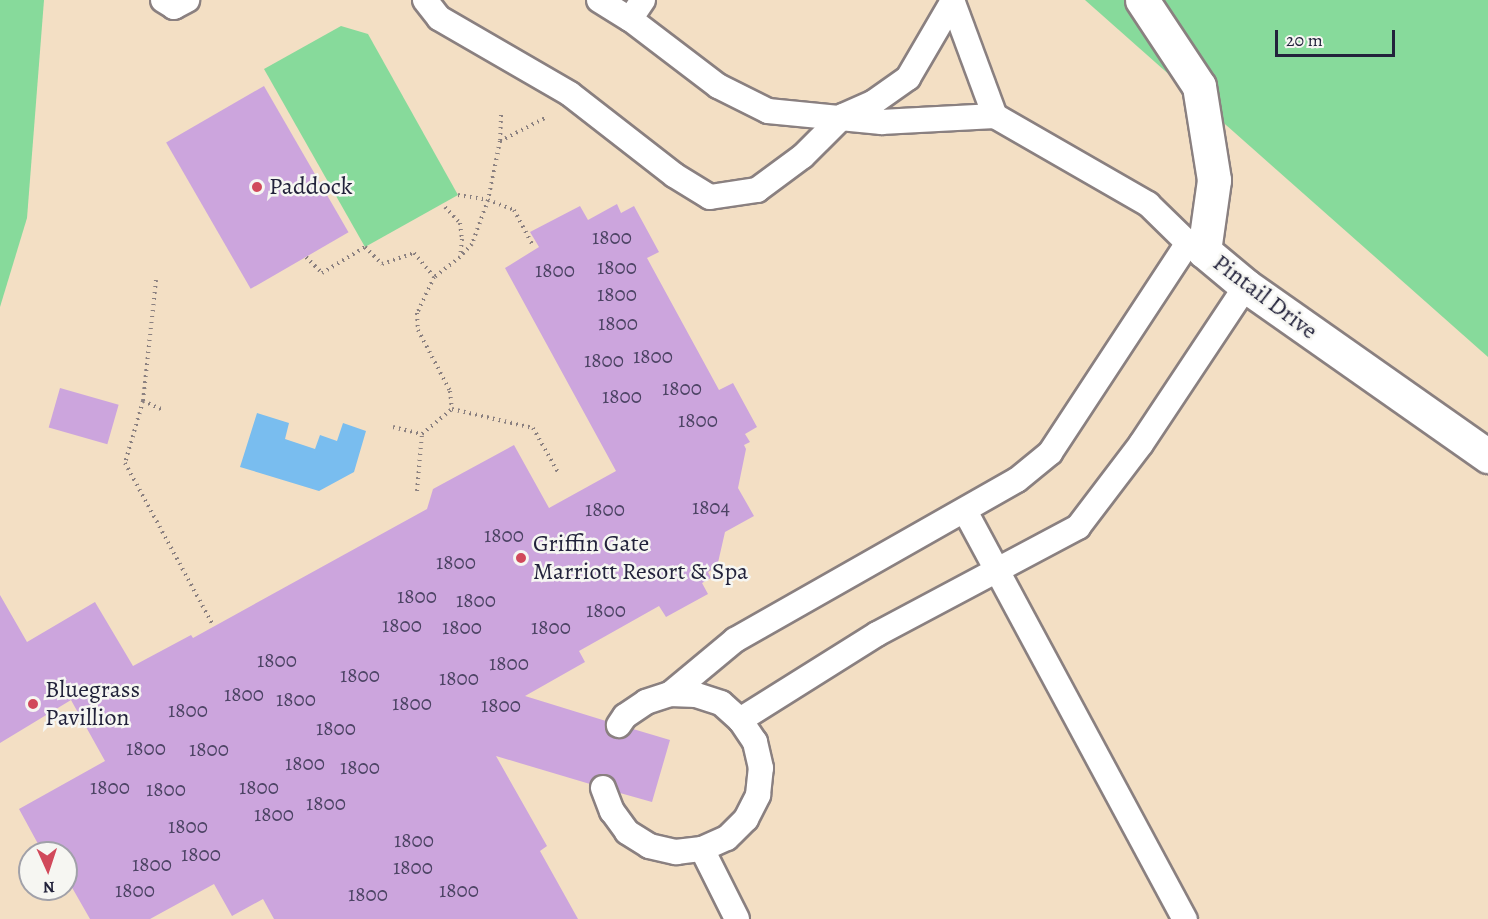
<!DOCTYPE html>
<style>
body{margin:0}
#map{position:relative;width:1488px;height:919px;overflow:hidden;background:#f3dfc4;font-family:Alegreya,serif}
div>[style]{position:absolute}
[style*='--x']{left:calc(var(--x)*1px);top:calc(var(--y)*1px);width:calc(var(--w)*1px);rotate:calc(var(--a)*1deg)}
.green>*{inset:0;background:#87da9b}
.water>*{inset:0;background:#79bdef}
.building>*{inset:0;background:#cca5dd;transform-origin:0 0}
.path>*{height:4px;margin-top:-2px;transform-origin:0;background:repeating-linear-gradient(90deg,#8a8080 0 1.5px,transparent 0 6px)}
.roads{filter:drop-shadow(2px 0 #8a8080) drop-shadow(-2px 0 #8a8080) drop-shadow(0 2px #8a8080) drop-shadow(0 -2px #8a8080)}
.lane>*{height:24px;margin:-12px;padding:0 12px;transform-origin:12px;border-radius:12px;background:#fff}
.street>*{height:33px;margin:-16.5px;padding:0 16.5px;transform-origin:16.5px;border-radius:16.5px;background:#fff}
.dots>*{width:16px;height:16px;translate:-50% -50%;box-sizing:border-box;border:3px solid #f6f6f2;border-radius:50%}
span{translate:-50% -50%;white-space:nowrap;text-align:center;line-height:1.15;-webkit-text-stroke:5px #f6f6f2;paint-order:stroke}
.number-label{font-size:21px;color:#4c4364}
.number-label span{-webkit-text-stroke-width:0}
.poi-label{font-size:24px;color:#22223b}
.left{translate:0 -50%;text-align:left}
.street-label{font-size:24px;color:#22223b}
.north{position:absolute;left:18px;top:841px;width:60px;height:60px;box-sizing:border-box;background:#f6f6f2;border:2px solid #a1a1a9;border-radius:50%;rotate:177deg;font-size:16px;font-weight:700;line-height:24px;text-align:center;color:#22223b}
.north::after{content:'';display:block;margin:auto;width:21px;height:27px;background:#d1495b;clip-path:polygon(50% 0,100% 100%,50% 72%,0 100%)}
.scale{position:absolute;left:1275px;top:30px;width:120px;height:27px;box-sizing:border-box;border:3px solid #22223b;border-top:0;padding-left:8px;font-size:18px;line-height:21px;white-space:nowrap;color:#22223b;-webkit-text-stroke:4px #f6f6f2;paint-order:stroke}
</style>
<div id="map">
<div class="green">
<i style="clip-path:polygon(0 0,44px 0,27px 218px,0 307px)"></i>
<i style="clip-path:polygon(1085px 0,1488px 0,1488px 357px)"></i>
<i style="clip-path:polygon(341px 26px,368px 34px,458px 195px,365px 247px,264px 69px)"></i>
</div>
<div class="water">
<i style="clip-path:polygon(257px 413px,289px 423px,285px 439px,315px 449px,320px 435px,337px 441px,343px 423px,366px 431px,354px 472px,319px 491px,240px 467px)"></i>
</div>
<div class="building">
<i style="left:264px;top:86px;width:169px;height:113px;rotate:60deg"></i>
<i style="clip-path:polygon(617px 204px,621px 213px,634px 206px,659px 252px,647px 258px,719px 390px,733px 383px,757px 427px,745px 434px,750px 442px,744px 445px,746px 449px,738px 488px,754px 516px,725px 532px,717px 567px,708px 572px,711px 578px,702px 583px,708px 594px,666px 617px,659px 606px,579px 651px,585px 662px,525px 696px,606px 721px,607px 732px,618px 739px,626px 737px,633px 729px,670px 740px,652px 802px,620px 793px,612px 777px,606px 774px,597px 775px,590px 784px,496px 756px,547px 846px,540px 851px,578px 919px,274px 919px,263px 899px,232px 916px,214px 884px,150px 919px,90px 919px,66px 877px,66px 853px,43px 853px,19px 809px,105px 761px,71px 700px,0 743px,0 595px,27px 642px,95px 602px,133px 666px,191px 635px,193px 638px,427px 509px,433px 489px,514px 445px,549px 508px,616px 471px,505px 268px,539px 247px,530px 232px,580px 206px,588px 220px)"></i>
<i style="left:60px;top:388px;width:61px;height:41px;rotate:16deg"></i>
</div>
<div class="path">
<i style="--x:501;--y:115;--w:26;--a:92"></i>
<i style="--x:500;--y:141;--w:60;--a:101.5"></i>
<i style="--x:488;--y:200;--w:47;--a:110"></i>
<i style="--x:472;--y:244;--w:18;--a:133"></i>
<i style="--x:460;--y:257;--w:33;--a:142"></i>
<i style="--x:434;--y:277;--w:40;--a:115"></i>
<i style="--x:417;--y:313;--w:17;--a:87"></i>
<i style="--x:418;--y:330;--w:69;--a:62.3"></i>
<i style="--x:450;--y:391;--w:18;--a:84"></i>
<i style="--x:452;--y:409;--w:83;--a:13.2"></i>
<i style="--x:533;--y:428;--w:53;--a:60.5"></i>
<i style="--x:500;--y:141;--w:51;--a:-27.1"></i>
<i style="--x:458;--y:195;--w:30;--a:9"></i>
<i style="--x:488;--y:200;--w:28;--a:21"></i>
<i style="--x:514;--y:210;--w:38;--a:62"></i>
<i style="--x:445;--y:207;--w:22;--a:47"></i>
<i style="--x:460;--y:223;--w:16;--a:83"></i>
<i style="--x:462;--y:239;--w:18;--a:96"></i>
<i style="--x:306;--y:257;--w:23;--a:45"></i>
<i style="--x:322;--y:273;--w:50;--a:-31.2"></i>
<i style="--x:365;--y:247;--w:24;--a:45"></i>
<i style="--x:382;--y:264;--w:34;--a:-19"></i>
<i style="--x:414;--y:253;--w:31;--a:50"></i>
<i style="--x:156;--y:280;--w:122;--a:96.1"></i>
<i style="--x:143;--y:401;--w:20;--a:24"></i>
<i style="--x:143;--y:401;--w:65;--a:106.2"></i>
<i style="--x:125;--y:463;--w:184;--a:61.5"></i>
<i style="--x:393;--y:427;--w:30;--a:14"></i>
<i style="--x:417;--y:491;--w:57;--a:-85"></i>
<i style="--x:422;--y:434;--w:39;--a:-40"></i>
</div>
<div class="roads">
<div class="lane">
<i style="--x:163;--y:0;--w:13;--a:32"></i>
<i style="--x:174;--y:7;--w:15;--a:-28"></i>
<i style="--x:425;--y:0;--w:23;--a:52"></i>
<i style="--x:439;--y:18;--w:151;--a:30.1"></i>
<i style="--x:570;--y:94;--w:132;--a:37.9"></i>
<i style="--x:674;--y:175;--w:42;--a:31.4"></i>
<i style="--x:710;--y:197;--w:48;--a:-8.5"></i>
<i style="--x:757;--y:190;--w:57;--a:-36.5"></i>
<i style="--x:803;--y:156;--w:57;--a:-45"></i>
<i style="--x:843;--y:116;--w:34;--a:-24"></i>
<i style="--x:874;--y:102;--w:42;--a:-35.2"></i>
<i style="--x:908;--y:78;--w:89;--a:-59.7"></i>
<i style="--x:599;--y:0;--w:36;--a:32"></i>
<i style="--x:643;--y:0;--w:23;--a:124"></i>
<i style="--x:630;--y:19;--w:111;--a:37.3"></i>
<i style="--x:718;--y:86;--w:56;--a:26.6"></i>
<i style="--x:768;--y:111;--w:114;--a:5.6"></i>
<i style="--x:881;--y:122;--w:114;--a:-3"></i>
<i style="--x:995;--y:116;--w:177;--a:29.9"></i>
<i style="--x:1148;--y:204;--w:56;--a:44.3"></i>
<i style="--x:1188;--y:243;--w:17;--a:28"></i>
<i style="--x:952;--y:0;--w:124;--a:69.7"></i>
<i style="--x:965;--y:511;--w:464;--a:61.7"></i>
<i style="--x:670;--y:694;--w:85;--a:-39.7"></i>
<i style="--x:735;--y:640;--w:324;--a:-29.6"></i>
<i style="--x:1017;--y:480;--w:43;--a:-39.3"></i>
<i style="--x:1050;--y:453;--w:251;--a:-56.7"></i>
<i style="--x:740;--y:720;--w:162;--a:-32.1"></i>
<i style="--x:877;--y:634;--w:228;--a:-28"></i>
<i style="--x:1078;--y:527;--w:104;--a:-52.8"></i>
<i style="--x:1141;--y:444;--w:190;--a:-56.4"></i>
<i style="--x:603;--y:788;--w:25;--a:69"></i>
<i style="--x:612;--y:811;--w:26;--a:54"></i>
<i style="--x:627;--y:832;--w:26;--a:32"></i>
<i style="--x:649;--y:846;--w:28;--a:13"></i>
<i style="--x:676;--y:852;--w:26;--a:-7"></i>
<i style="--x:702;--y:849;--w:27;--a:-24"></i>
<i style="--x:727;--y:838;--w:27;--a:-45"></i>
<i style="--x:746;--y:819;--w:27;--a:-63"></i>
<i style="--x:758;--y:795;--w:27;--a:-84"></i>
<i style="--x:761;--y:768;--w:27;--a:-103"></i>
<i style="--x:755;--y:742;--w:27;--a:-124"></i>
<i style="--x:740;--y:720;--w:25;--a:-138"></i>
<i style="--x:721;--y:703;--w:26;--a:-162"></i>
<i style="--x:696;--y:695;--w:26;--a:-178"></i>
<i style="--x:670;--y:694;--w:25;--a:162"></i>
<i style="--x:646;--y:702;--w:25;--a:146"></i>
<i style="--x:625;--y:716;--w:11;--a:124"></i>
<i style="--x:702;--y:849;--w:78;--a:63.4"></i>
</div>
<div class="street">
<i style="--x:1142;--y:0;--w:103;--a:56.5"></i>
<i style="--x:1199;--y:86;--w:95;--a:80.9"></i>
<i style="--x:1214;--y:180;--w:72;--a:98"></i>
<i style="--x:1204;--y:251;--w:55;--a:39.8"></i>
<i style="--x:1246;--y:286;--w:296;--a:35.1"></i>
</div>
</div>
<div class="dots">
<i style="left:257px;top:187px;background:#d1495b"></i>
<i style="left:521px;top:558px;background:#d1495b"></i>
<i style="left:33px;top:704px;background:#d1495b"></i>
</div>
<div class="number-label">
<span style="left:612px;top:237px">1800</span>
<span style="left:617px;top:267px">1800</span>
<span style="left:555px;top:270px">1800</span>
<span style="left:617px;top:294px">1800</span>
<span style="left:618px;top:323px">1800</span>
<span style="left:653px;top:356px">1800</span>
<span style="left:604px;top:360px">1800</span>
<span style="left:682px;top:388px">1800</span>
<span style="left:622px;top:396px">1800</span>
<span style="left:698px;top:420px">1800</span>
<span style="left:711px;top:507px">1804</span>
<span style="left:605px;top:509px">1800</span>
<span style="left:504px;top:535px">1800</span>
<span style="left:456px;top:562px">1800</span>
<span style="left:417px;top:596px">1800</span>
<span style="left:476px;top:600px">1800</span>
<span style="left:606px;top:610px">1800</span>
<span style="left:402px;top:625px">1800</span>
<span style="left:462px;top:627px">1800</span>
<span style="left:551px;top:627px">1800</span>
<span style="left:277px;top:660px">1800</span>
<span style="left:509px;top:663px">1800</span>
<span style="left:360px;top:675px">1800</span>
<span style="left:459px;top:678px">1800</span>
<span style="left:244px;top:694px">1800</span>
<span style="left:296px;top:699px">1800</span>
<span style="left:412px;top:703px">1800</span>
<span style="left:501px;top:705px">1800</span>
<span style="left:188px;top:710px">1800</span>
<span style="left:336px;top:728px">1800</span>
<span style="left:146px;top:748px">1800</span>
<span style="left:209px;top:749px">1800</span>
<span style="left:305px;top:763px">1800</span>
<span style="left:360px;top:767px">1800</span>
<span style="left:110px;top:787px">1800</span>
<span style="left:259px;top:787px">1800</span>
<span style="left:166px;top:789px">1800</span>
<span style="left:326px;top:803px">1800</span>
<span style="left:274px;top:814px">1800</span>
<span style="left:188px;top:826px">1800</span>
<span style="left:414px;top:840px">1800</span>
<span style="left:201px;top:854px">1800</span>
<span style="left:152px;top:864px">1800</span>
<span style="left:413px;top:867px">1800</span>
<span style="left:135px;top:890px">1800</span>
<span style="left:459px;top:890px">1800</span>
<span style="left:368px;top:894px">1800</span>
</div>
<div class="poi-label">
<span class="left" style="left:269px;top:187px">Paddock</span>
<span class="left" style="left:533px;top:558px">Griffin Gate<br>Marriott Resort &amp; Spa</span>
<span class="left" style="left:45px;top:704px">Bluegrass<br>Pavillion</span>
</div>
<div class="street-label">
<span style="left:1265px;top:297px;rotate:37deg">Pintail Drive</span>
</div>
<div class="north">N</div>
<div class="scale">20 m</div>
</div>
